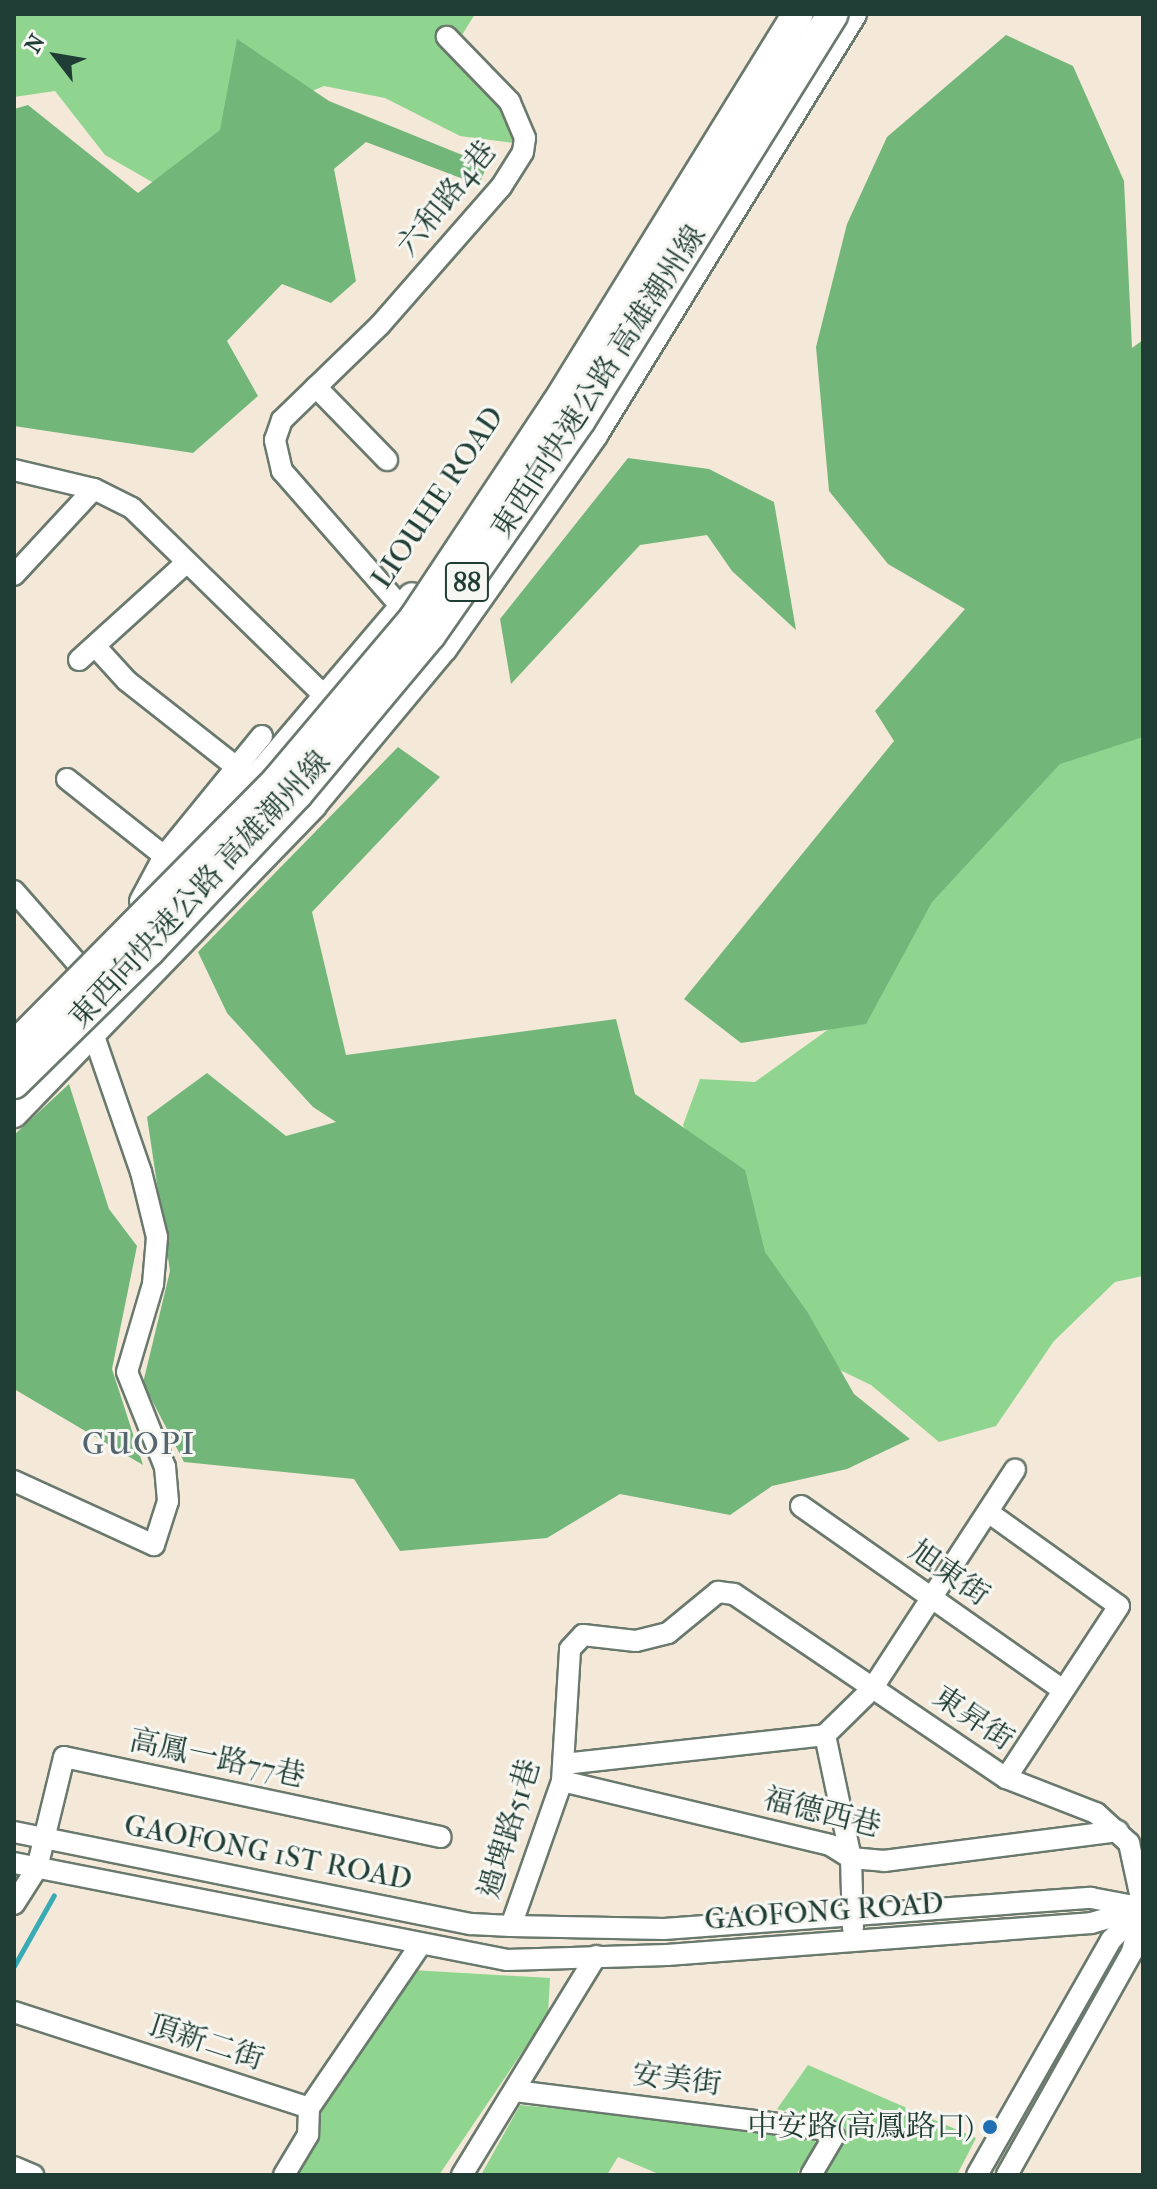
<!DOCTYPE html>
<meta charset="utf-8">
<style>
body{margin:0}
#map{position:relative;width:1157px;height:2189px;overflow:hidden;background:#f4e9d8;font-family:"IM FELL French Canon","Noto Serif TC",serif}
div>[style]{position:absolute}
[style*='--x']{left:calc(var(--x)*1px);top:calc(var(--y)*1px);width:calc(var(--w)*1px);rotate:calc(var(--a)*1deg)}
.green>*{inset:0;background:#8fd58f}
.forest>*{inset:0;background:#73b67a}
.stream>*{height:5px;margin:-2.5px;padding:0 2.5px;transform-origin:2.5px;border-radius:2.5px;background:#3aabb5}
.roads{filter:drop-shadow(2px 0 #6a796d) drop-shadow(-2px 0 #6a796d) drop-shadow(0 2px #6a796d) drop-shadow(0 -2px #6a796d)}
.minor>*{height:20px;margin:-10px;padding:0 10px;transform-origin:10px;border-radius:10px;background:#fff}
.major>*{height:26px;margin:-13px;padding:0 13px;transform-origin:13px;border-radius:13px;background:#fff}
.bridges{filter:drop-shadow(2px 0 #6a796d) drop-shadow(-2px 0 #6a796d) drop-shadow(0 2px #6a796d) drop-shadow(0 -2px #6a796d)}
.highway-bridge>*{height:30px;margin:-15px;padding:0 15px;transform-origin:15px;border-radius:15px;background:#fff}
.dots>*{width:22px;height:22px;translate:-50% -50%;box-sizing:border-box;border:4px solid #f6f6f2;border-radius:50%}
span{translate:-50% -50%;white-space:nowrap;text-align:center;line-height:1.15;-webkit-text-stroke:6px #f6f6f2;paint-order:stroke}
.shield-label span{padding:2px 6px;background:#f6f6f2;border:2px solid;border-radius:6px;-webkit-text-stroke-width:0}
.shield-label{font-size:28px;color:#1f3d34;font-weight:700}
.street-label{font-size:30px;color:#1f3d34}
.poi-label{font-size:30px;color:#1f3d34}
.right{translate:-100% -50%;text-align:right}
.neighbourhood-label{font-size:32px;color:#55656e;letter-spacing:2px}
.frame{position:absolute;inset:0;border:16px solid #1f3d34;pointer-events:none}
.north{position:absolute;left:16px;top:16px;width:80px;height:80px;-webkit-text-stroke:6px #f6f6f2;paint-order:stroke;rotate:301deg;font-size:22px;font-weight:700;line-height:32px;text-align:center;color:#1f3d34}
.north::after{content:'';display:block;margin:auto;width:28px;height:36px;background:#1f3d34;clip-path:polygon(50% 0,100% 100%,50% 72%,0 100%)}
</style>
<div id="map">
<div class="green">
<i style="clip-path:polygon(14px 14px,475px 14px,454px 48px,487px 96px,514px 118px,522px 144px,460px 136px,385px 98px,324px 86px,291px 100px,166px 190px,105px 155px,55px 91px,14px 97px)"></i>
<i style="clip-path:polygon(1143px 675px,1143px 1276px,1115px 1282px,1054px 1341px,996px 1426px,939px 1442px,871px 1385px,794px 1348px,683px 1125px,700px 1079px,755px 1082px,854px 1011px,884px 924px)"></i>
<i style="clip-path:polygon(412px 1970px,550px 1978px,548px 2014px,439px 2175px,292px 2175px,316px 2109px)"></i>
<i style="clip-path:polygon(808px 2065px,976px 2138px,957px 2175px,822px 2175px,845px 2128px,777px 2109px)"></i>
<i style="clip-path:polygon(520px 2105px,804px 2133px,817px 2143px,796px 2175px,661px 2175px,618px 2157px,607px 2175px,481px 2175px)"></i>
</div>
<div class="forest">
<i style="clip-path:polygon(1006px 35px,1073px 66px,1124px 181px,1132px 348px,1143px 340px,1143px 737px,1060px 764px,932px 902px,866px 1024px,741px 1043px,684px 999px,894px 741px,875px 711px,965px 609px,888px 564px,829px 491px,816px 347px,847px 224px,887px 137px)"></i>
<i style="clip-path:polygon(237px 39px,329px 101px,487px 165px,479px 185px,366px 142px,334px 169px,356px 281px,331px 303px,282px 284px,227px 341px,258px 396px,193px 453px,14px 426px,14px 109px,28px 105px,138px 193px,220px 130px)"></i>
<i style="clip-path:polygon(628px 458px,709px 469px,774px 502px,796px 630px,732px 571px,707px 535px,640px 545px,511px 684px,500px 619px)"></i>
<i style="clip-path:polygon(398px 747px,440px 777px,312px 912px,346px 1055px,616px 1019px,635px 1094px,745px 1170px,765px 1252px,808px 1313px,854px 1394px,910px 1439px,847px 1469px,772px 1486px,730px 1515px,620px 1494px,547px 1538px,400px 1551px,354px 1479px,184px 1462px,143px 1383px,170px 1271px,147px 1117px,207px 1073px,286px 1136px,336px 1122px,313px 1107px,227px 1013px,198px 952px)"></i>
<i style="clip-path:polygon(69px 1084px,109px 1209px,137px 1246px,112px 1369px,143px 1465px,14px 1389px,14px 1135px)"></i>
</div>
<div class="stream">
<i style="--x:14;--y:1966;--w:81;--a:-60.6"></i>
</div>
<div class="roads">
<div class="minor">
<i style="--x:316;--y:387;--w:102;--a:45.8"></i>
<i style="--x:14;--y:470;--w:82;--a:13.4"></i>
<i style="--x:94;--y:489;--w:42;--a:26.6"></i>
<i style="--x:132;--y:508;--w:272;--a:44.3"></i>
<i style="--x:14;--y:575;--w:117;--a:-47.1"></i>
<i style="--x:403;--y:609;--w:184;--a:-131.2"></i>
<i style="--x:282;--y:471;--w:32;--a:-103"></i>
<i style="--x:275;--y:440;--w:21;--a:-71"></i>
<i style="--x:282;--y:420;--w:136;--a:-44.1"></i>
<i style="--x:380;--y:325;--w:184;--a:-48.8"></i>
<i style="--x:501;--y:187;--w:41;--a:-57.8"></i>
<i style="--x:523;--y:152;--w:14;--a:-82"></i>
<i style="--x:525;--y:138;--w:39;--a:-113"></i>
<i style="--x:510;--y:102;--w:91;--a:-134.1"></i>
<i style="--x:95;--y:646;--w:47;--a:47.6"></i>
<i style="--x:127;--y:681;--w:162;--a:38.2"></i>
<i style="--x:79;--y:660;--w:146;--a:-42.2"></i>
<i style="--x:67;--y:779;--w:124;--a:38.4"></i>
<i style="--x:14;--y:891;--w:96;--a:48.8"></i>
<i style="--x:77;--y:963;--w:24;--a:78"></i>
<i style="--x:140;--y:901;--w:51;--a:-61.9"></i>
<i style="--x:164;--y:856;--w:155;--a:-50.8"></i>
<i style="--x:14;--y:1481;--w:154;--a:24.6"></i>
<i style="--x:154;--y:1545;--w:46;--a:-72.3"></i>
<i style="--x:168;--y:1501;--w:34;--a:-95"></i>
<i style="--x:165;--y:1467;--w:102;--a:-111.8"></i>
<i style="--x:127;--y:1372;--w:92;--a:-73.5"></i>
<i style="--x:153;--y:1284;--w:47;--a:-85.1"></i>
<i style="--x:157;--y:1237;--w:67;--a:-103.8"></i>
<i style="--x:141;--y:1172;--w:159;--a:-109.1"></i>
<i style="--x:801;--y:1506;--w:320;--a:35.1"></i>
<i style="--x:988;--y:1512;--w:161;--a:35.7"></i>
<i style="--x:1119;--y:1606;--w:206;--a:123.3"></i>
<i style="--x:825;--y:1735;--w:126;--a:78.1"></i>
<i style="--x:851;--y:1858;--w:70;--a:88.4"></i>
<i style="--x:564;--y:1764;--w:263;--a:-6.3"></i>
<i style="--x:825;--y:1735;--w:66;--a:-44.4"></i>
<i style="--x:872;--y:1689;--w:262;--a:-56.9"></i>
<i style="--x:562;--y:1781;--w:276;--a:13.4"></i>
<i style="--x:830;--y:1845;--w:25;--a:32"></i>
<i style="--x:851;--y:1858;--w:33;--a:5"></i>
<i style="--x:884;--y:1861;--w:236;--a:-7.3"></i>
<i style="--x:14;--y:1832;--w:466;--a:11.4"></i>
<i style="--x:471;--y:1924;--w:40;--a:2.9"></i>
<i style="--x:511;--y:1926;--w:153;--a:1.1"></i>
<i style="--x:664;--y:1929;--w:428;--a:-4.2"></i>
<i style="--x:1091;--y:1898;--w:49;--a:10.6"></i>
<i style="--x:14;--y:1863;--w:502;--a:11.13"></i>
<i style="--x:507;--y:1960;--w:160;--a:-1.8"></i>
<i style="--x:667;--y:1955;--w:425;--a:-4.3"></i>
<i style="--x:1091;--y:1923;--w:54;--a:-16.1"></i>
<i style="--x:14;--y:1904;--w:43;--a:-57.4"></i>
<i style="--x:37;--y:1868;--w:114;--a:-76.3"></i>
<i style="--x:64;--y:1757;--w:385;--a:12"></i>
<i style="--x:511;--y:1926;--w:154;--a:-70.6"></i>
<i style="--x:562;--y:1781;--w:132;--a:-86.5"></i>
<i style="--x:570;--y:1649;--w:19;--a:-47"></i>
<i style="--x:583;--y:1635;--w:53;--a:6.5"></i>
<i style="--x:636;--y:1641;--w:33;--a:-14"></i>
<i style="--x:668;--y:1633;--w:65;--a:-39.4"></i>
<i style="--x:718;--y:1592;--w:16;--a:7"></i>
<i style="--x:734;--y:1594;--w:328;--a:34.1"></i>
<i style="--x:1006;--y:1778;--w:97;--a:21.3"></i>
<i style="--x:1096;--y:1813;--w:45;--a:42.3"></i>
<i style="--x:1129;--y:1843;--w:66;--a:77.8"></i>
<i style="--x:1143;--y:1908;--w:45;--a:104"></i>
<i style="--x:1132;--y:1952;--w:256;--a:119.3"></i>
<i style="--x:14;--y:2012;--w:310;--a:18"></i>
<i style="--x:309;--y:2108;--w:27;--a:92"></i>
<i style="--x:308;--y:2135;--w:47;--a:121"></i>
<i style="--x:515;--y:2091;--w:314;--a:7.1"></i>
<i style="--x:827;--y:2130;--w:9;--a:41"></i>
<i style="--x:834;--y:2136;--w:45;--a:120.5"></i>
<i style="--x:309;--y:2108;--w:197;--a:-55.7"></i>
<i style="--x:14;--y:2167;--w:21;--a:23"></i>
<i style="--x:462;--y:2175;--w:257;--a:-58.5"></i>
<i style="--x:977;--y:2175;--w:271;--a:-60.3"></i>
<i style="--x:1111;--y:1940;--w:41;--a:-45"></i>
</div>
<div class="major">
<i style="--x:173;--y:866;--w:132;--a:-46.5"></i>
<i style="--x:264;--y:770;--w:228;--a:-49.6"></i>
<i style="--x:14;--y:1114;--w:430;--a:-45.9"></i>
<i style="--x:313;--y:805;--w:204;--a:-50.2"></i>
<i style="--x:444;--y:648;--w:261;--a:-54.8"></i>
<i style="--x:594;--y:435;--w:494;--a:-58.4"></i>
</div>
</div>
<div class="bridges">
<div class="highway-bridge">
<i style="--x:14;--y:1047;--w:375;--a:-45.3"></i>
<i style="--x:278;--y:780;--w:211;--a:-49.8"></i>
<i style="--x:414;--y:619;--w:258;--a:-56.4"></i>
<i style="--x:557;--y:404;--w:458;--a:-58.3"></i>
<i style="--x:14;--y:1083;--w:189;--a:-44.4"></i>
<i style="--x:149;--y:951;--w:216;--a:-46.7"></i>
<i style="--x:297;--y:794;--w:207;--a:-50.1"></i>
<i style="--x:430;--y:635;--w:262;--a:-55.1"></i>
<i style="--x:580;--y:420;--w:478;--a:-58.1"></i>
</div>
</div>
<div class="dots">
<i style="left:990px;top:2127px;background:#1f6fb2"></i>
</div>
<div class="shield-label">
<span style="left:467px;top:582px">88</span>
</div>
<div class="street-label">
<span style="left:447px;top:199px;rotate:-51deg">六和路4巷</span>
<span style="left:599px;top:382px;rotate:-57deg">東西向快速公路 高雄潮州線</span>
<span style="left:438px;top:498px;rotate:-56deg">LIOUHE ROAD</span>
<span style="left:200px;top:890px;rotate:-47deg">東西向快速公路 高雄潮州線</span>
<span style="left:949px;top:1574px;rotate:35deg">旭東街</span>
<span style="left:973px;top:1719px;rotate:34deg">東昇街</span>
<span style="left:217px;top:1759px;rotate:12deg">高鳳一路77巷</span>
<span style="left:822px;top:1813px;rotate:14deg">福德西巷</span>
<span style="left:510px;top:1829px;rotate:-73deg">過埤路51巷</span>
<span style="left:268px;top:1853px;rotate:11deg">GAOFONG 1ST ROAD</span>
<span style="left:824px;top:1912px;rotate:-4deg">GAOFONG ROAD</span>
<span style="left:206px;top:2043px;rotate:18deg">頂新二街</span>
<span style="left:677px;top:2080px;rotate:7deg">安美街</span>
</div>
<div class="poi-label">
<span class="right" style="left:974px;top:2127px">中安路(高鳳路口)</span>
</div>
<div class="neighbourhood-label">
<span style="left:139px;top:1444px">GUOPI</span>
</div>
<div class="frame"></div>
<div class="north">N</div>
</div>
